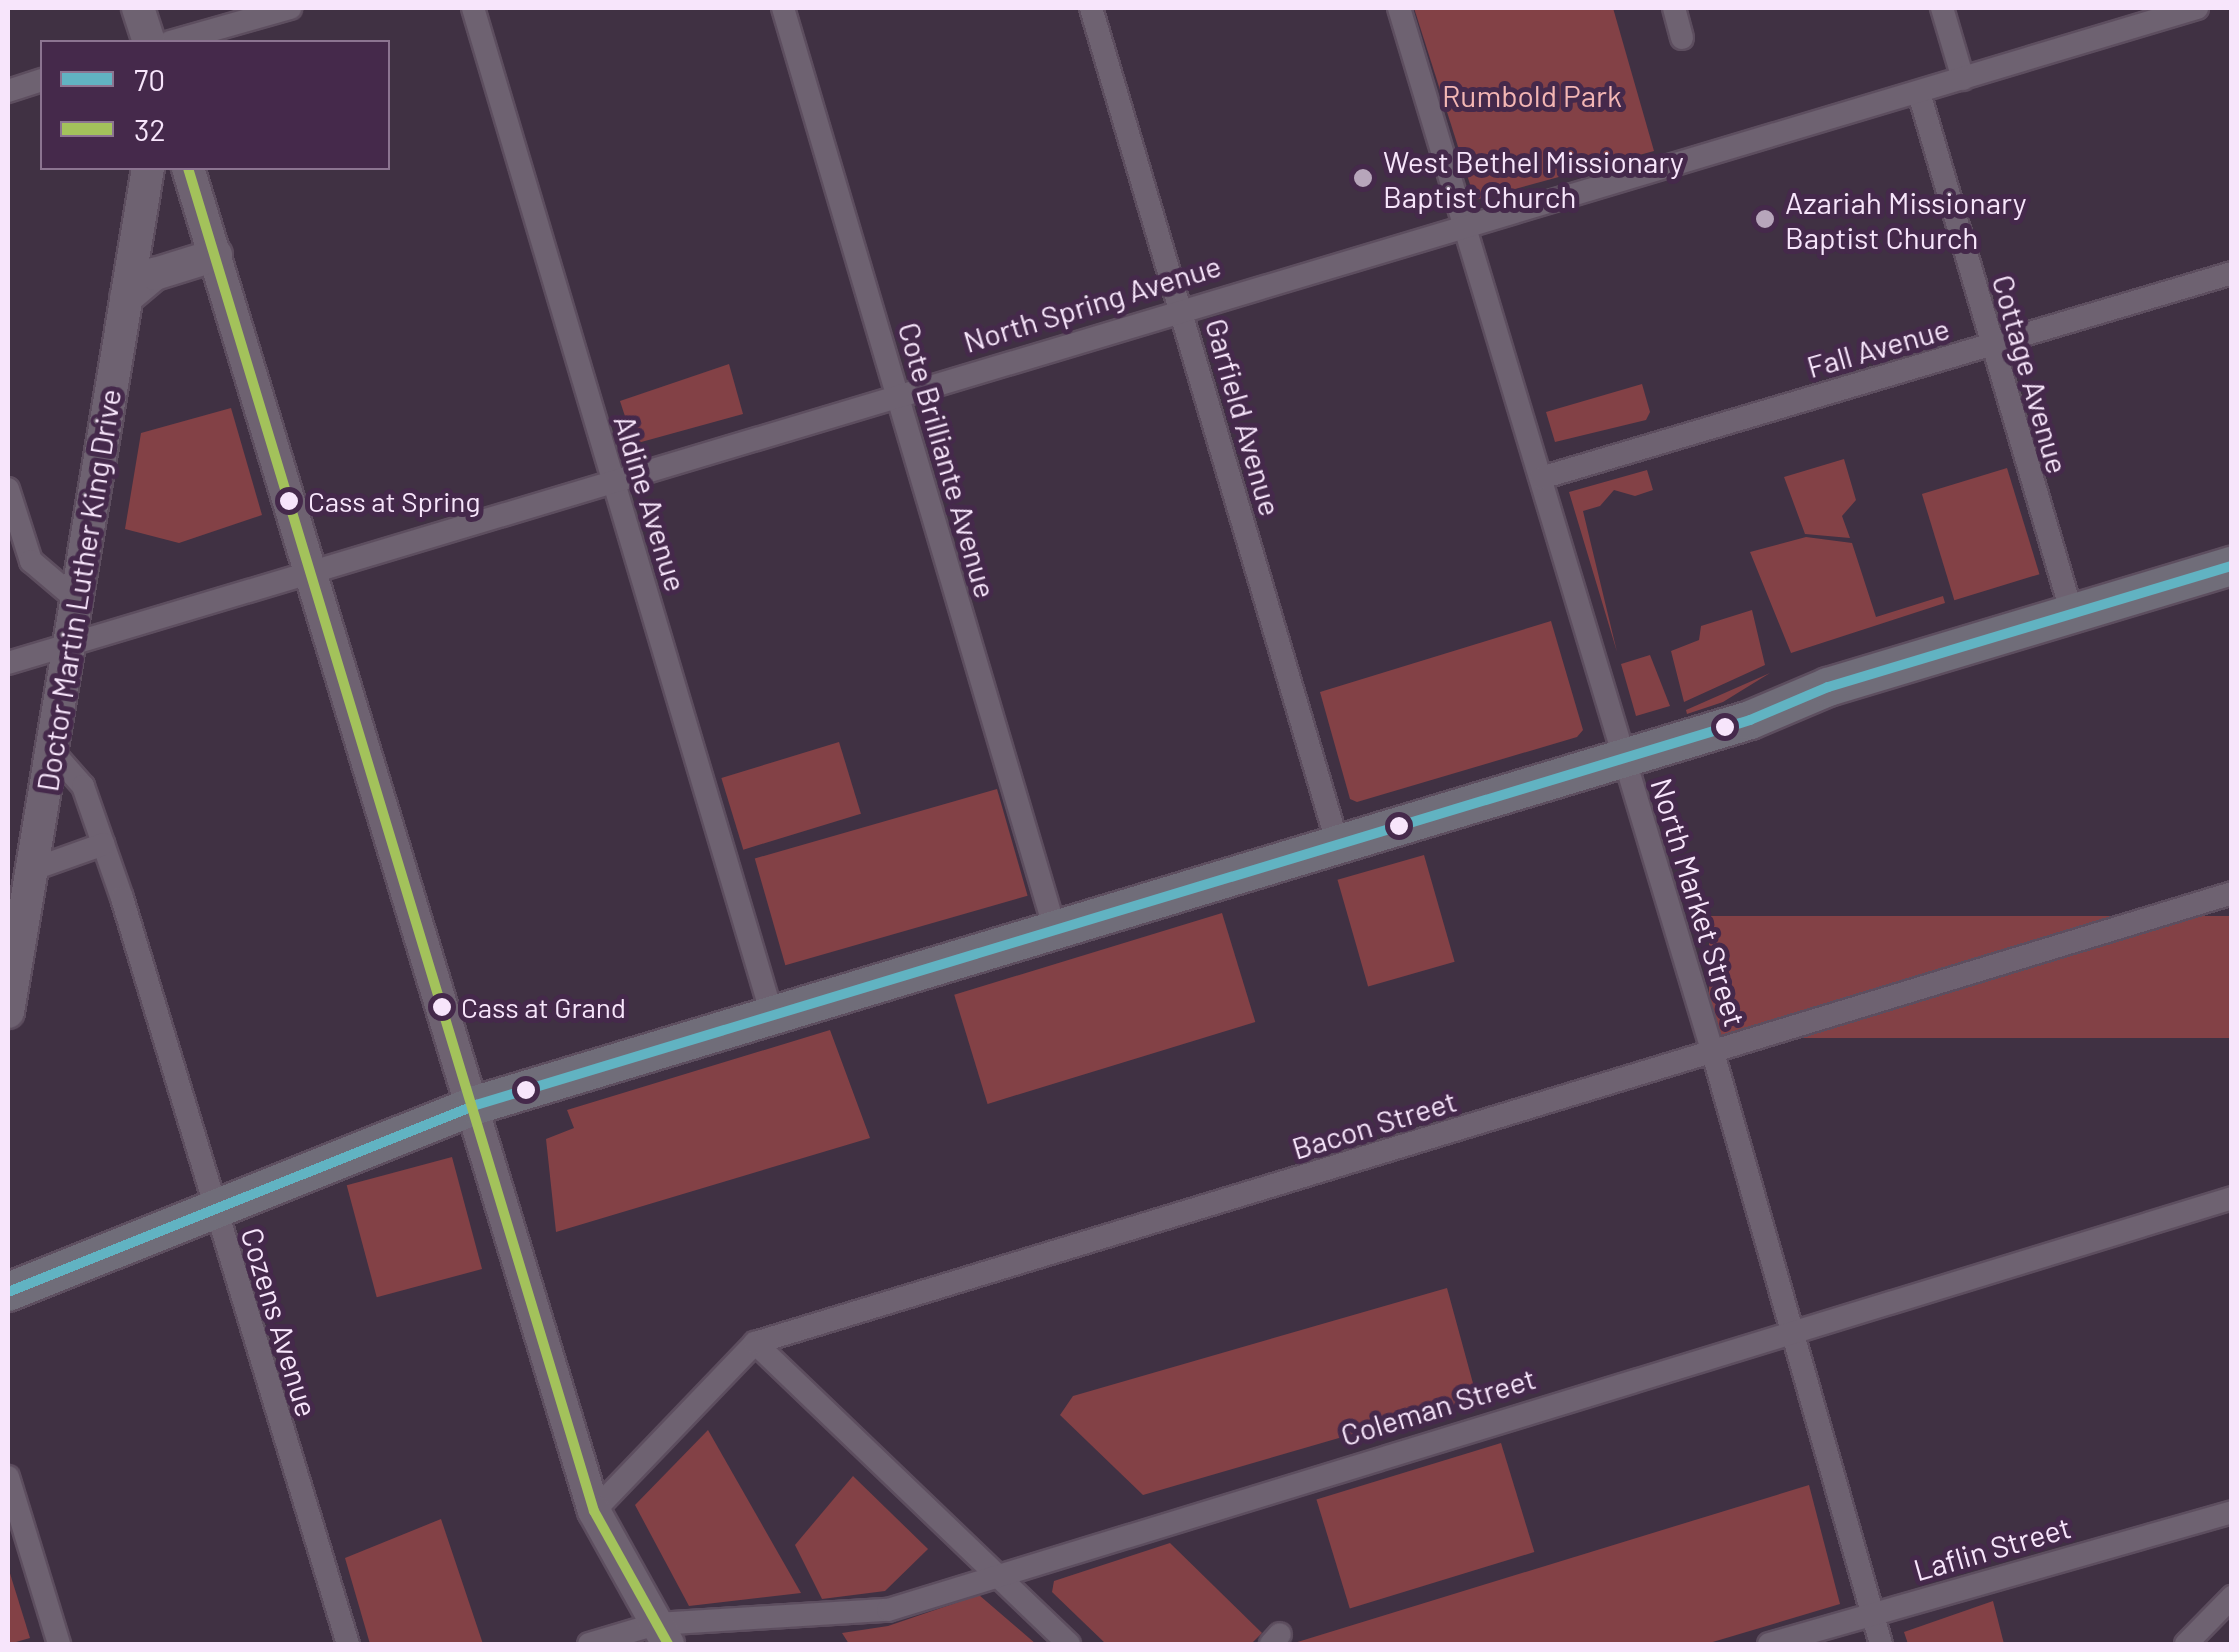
<!DOCTYPE html>
<style>
body{margin:0}
#map{position:relative;width:2239px;height:1652px;overflow:hidden;background:#403143;font-family:Barlow,sans-serif}
div>[style]{position:absolute}
[style*='--x']{left:calc(var(--x)*1px);top:calc(var(--y)*1px);width:calc(var(--w)*1px);rotate:calc(var(--a)*1deg)}
.green>*{inset:0;background:#834146;transform-origin:0 0}
.roads{filter:drop-shadow(2px 0 #5d4e5f) drop-shadow(-2px 0 #5d4e5f) drop-shadow(0 2px #5d4e5f) drop-shadow(0 -2px #5d4e5f)}
.street>*{height:22px;margin:-11px;padding:0 11px;transform-origin:11px;border-radius:11px;background:#6e6271}
.secondary>*{height:32px;margin:-16px;padding:0 16px;transform-origin:16px;border-radius:16px;background:#6e6271}
.primary>*{height:38px;margin:-19px;padding:0 19px;transform-origin:19px;border-radius:19px;background:#706d79}
.bus-1>*{height:10px;margin:-5px;padding:0 5px;transform-origin:5px;border-radius:5px;background:#61b3c2}
.bus-2>*{height:10px;margin:-5px;padding:0 5px;transform-origin:5px;border-radius:5px;background:#a3c25b}
.dots>*{width:28px;height:28px;translate:-50% -50%;box-sizing:border-box;border:5px solid #45294b;border-radius:50%}
span{translate:-50% -50%;white-space:nowrap;text-align:center;line-height:1.15;-webkit-text-stroke:10px #45294b;paint-order:stroke}
.bus-label{font-size:28px;color:#f7e5fb}
.left{translate:0 -50%;text-align:left}
.park-label{font-size:30px;color:#f3b6b4}
.poi-label{font-size:30px;color:#f7e5fb}
.street-label{font-size:30px;color:#f7e5fb}
.frame{position:absolute;inset:0;border:10px solid #f7e5fb;pointer-events:none}
.legend{position:absolute;left:40px;top:40px;width:350px;height:130px;box-sizing:border-box;background:#45294b;border:2px solid #8c7491;margin:0;padding:12px 18px;list-style:none;font-size:30px;color:#f7e5fb}
.legend li{display:flex;align-items:center;gap:20px;height:50px}
.legend b{width:50px;border:2px solid #8c7491}
</style>
<div id="map">
<div class="green">
<i style="clip-path:polygon(1414px 8px,1613px 8px,1654px 151px,1475px 200px)"></i>
<i style="clip-path:polygon(729px 364px,743px 414px,634px 444px,620px 401px)"></i>
<i style="clip-path:polygon(1642px 384px,1650px 412px,1646px 420px,1555px 442px,1546px 412px)"></i>
<i style="clip-path:polygon(231px 408px,262px 515px,179px 543px,125px 529px,141px 433px)"></i>
<i style="clip-path:polygon(1844px 459px,1856px 500px,1842px 516px,1850px 538px,1805px 534px,1784px 477px)"></i>
<i style="left:2007px;top:468px;width:111px;height:89px;rotate:73deg"></i>
<i style="clip-path:polygon(1647px 470px,1653px 490px,1635px 496px,1614px 490px,1600px 506px,1583px 511px,1617px 652px,1569px 492px)"></i>
<i style="clip-path:polygon(1806px 537px,1852px 543px,1876px 617px,1943px 596px,1945px 603px,1791px 653px,1750px 552px)"></i>
<i style="clip-path:polygon(1752px 610px,1765px 665px,1684px 702px,1671px 651px,1699px 640px,1701px 626px)"></i>
<i style="clip-path:polygon(1551px 621px,1583px 730px,1577px 737px,1357px 802px,1350px 799px,1320px 692px)"></i>
<i style="clip-path:polygon(1650px 655px,1670px 706px,1636px 716px,1621px 664px)"></i>
<i style="clip-path:polygon(1770px 673px,1723px 702px,1687px 714px,1686px 710px)"></i>
<i style="left:839px;top:742px;width:75px;height:123px;rotate:73deg"></i>
<i style="left:997px;top:789px;width:111px;height:252px;rotate:74deg"></i>
<i style="left:1424px;top:855px;width:111px;height:90px;rotate:74deg"></i>
<i style="left:1222px;top:913px;width:114px;height:280px;rotate:73deg"></i>
<i style="left:2231px;top:916px;width:122px;height:522px;rotate:90deg"></i>
<i style="clip-path:polygon(830px 1030px,870px 1138px,556px 1232px,546px 1139px,574px 1128px,567px 1110px)"></i>
<i style="left:452px;top:1157px;width:116px;height:109px;rotate:75deg"></i>
<i style="clip-path:polygon(1447px 1288px,1477px 1398px,1143px 1495px,1060px 1415px,1073px 1396px)"></i>
<i style="clip-path:polygon(708px 1430px,801px 1593px,689px 1606px,635px 1505px)"></i>
<i style="left:1501px;top:1443px;width:114px;height:193px;rotate:73deg"></i>
<i style="clip-path:polygon(853px 1476px,928px 1549px,885px 1591px,822px 1599px,795px 1545px)"></i>
<i style="clip-path:polygon(1809px 1485px,1840px 1604px,1706px 1644px,1291px 1644px)"></i>
<i style="clip-path:polygon(441px 1519px,483px 1644px,370px 1644px,345px 1558px)"></i>
<i style="clip-path:polygon(1170px 1543px,1262px 1633px,1251px 1644px,1106px 1644px,1052px 1592px,1054px 1581px)"></i>
<i style="clip-path:polygon(8px 1567px,30px 1638px,9px 1644px,8px 1644px)"></i>
<i style="clip-path:polygon(979px 1595px,1036px 1644px,849px 1644px,842px 1633px,888px 1626px)"></i>
<i style="clip-path:polygon(1993px 1601px,2004px 1644px,1908px 1644px,1904px 1632px)"></i>
</div>
<div class="roads">
<div class="street">
<i style="--x:473;--y:8;--w:1050;--a:73.46"></i>
<i style="--x:783;--y:8;--w:961;--a:73.56"></i>
<i style="--x:1091;--y:8;--w:873;--a:73.56"></i>
<i style="--x:1399;--y:8;--w:1091;--a:73.28"></i>
<i style="--x:1713;--y:1053;--w:614;--a:74.13"></i>
<i style="--x:1674;--y:8;--w:31;--a:75"></i>
<i style="--x:1942;--y:8;--w:74;--a:73.5"></i>
<i style="--x:170;--y:42;--w:125;--a:-15.8"></i>
<i style="--x:8;--y:91;--w:36;--a:-18"></i>
<i style="--x:1919;--y:93;--w:543;--a:73.63"></i>
<i style="--x:1541;--y:478;--w:721;--a:-16.52"></i>
<i style="--x:8;--y:489;--w:76;--a:72.3"></i>
<i style="--x:31;--y:561;--w:60;--a:40.3"></i>
<i style="--x:8;--y:663;--w:2285;--a:-16.66"></i>
<i style="--x:52;--y:751;--w:47;--a:48.5"></i>
<i style="--x:83;--y:786;--w:119;--a:70.8"></i>
<i style="--x:122;--y:898;--w:779;--a:73.15"></i>
<i style="--x:31;--y:870;--w:77;--a:-19.6"></i>
<i style="--x:755;--y:1343;--w:435;--a:43.8"></i>
<i style="--x:8;--y:1477;--w:175;--a:73"></i>
<i style="--x:594;--y:1511;--w:233;--a:-46.2"></i>
<i style="--x:755;--y:1343;--w:1544;--a:-16.94"></i>
<i style="--x:589;--y:1644;--w:70;--a:-16.6"></i>
<i style="--x:656;--y:1624;--w:232;--a:-3.5"></i>
<i style="--x:888;--y:1610;--w:1406;--a:-17.04"></i>
<i style="--x:1271;--y:1644;--w:13;--a:-48"></i>
<i style="--x:1769;--y:1644;--w:481;--a:-15.9"></i>
<i style="--x:2186;--y:1644;--w:66;--a:-45.6"></i>
</div>
<div class="secondary">
<i style="--x:138;--y:8;--w:36;--a:72"></i>
<i style="--x:188;--y:168;--w:1403;--a:73.18"></i>
<i style="--x:594;--y:1511;--w:152;--a:60.9"></i>
<i style="--x:126;--y:298;--w:38;--a:-40"></i>
<i style="--x:155;--y:274;--w:64;--a:-17.3"></i>
<i style="--x:8;--y:1012;--w:856;--a:-80.58"></i>
</div>
<div class="primary">
<i style="--x:8;--y:1292;--w:504;--a:-21.78"></i>
<i style="--x:476;--y:1105;--w:1331;--a:-16.81"></i>
<i style="--x:1750;--y:720;--w:85;--a:-22.9"></i>
<i style="--x:1828;--y:687;--w:422;--a:-16.7"></i>
</div>
</div>
<div class="bus-1">
<i style="--x:8;--y:1292;--w:504;--a:-21.78"></i>
<i style="--x:476;--y:1105;--w:1331;--a:-16.81"></i>
<i style="--x:1750;--y:720;--w:85;--a:-22.9"></i>
<i style="--x:1828;--y:687;--w:422;--a:-16.7"></i>
</div>
<div class="bus-2">
<i style="--x:188;--y:168;--w:1403;--a:73.18"></i>
<i style="--x:594;--y:1511;--w:152;--a:60.9"></i>
</div>
<div class="dots">
<i style="left:1363px;top:178px;background:#b7a6bb"></i>
<i style="left:1765px;top:219px;background:#b7a6bb"></i>
<i style="left:289px;top:501px;background:#f7e5fb"></i>
<i style="left:1725px;top:727px;background:#f7e5fb"></i>
<i style="left:1399px;top:826px;background:#f7e5fb"></i>
<i style="left:442px;top:1007px;background:#f7e5fb"></i>
<i style="left:526px;top:1090px;background:#f7e5fb"></i>
</div>
<div class="bus-label">
<span class="left" style="left:308px;top:501px">Cass at Spring</span>
<span class="left" style="left:461px;top:1007px">Cass at Grand</span>
</div>
<div class="park-label">
<span style="left:1532px;top:95px">Rumbold Park</span>
</div>
<div class="poi-label">
<span class="left" style="left:1383px;top:178px">West Bethel Missionary<br>Baptist Church</span>
<span class="left" style="left:1785px;top:219px">Azariah Missionary<br>Baptist Church</span>
</div>
<div class="street-label">
<span style="left:1092px;top:303px;rotate:-17deg">North Spring Avenue</span>
<span style="left:1878px;top:347px;rotate:-16deg">Fall Avenue</span>
<span style="left:2031px;top:374px;rotate:74deg">Cottage Avenue</span>
<span style="left:1244px;top:417px;rotate:74deg">Garfield Avenue</span>
<span style="left:948px;top:460px;rotate:74deg">Cote Brilliante Avenue</span>
<span style="left:651px;top:503px;rotate:73deg">Aldine Avenue</span>
<span style="left:78px;top:590px;rotate:-81deg">Doctor Martin Luther King Drive</span>
<span style="left:1699px;top:902px;rotate:73deg">North Market Street</span>
<span style="left:1374px;top:1124px;rotate:-17deg">Bacon Street</span>
<span style="left:280px;top:1322px;rotate:73deg">Cozens Avenue</span>
<span style="left:1438px;top:1406px;rotate:-17deg">Coleman Street</span>
<span style="left:1992px;top:1548px;rotate:-16deg">Laflin Street</span>
</div>
<div class="frame"></div>
<ul class="legend">
<li><b style="height:12px;background:#61b3c2"></b>70</li>
<li><b style="height:12px;background:#a3c25b"></b>32</li>
</ul>
</div>
